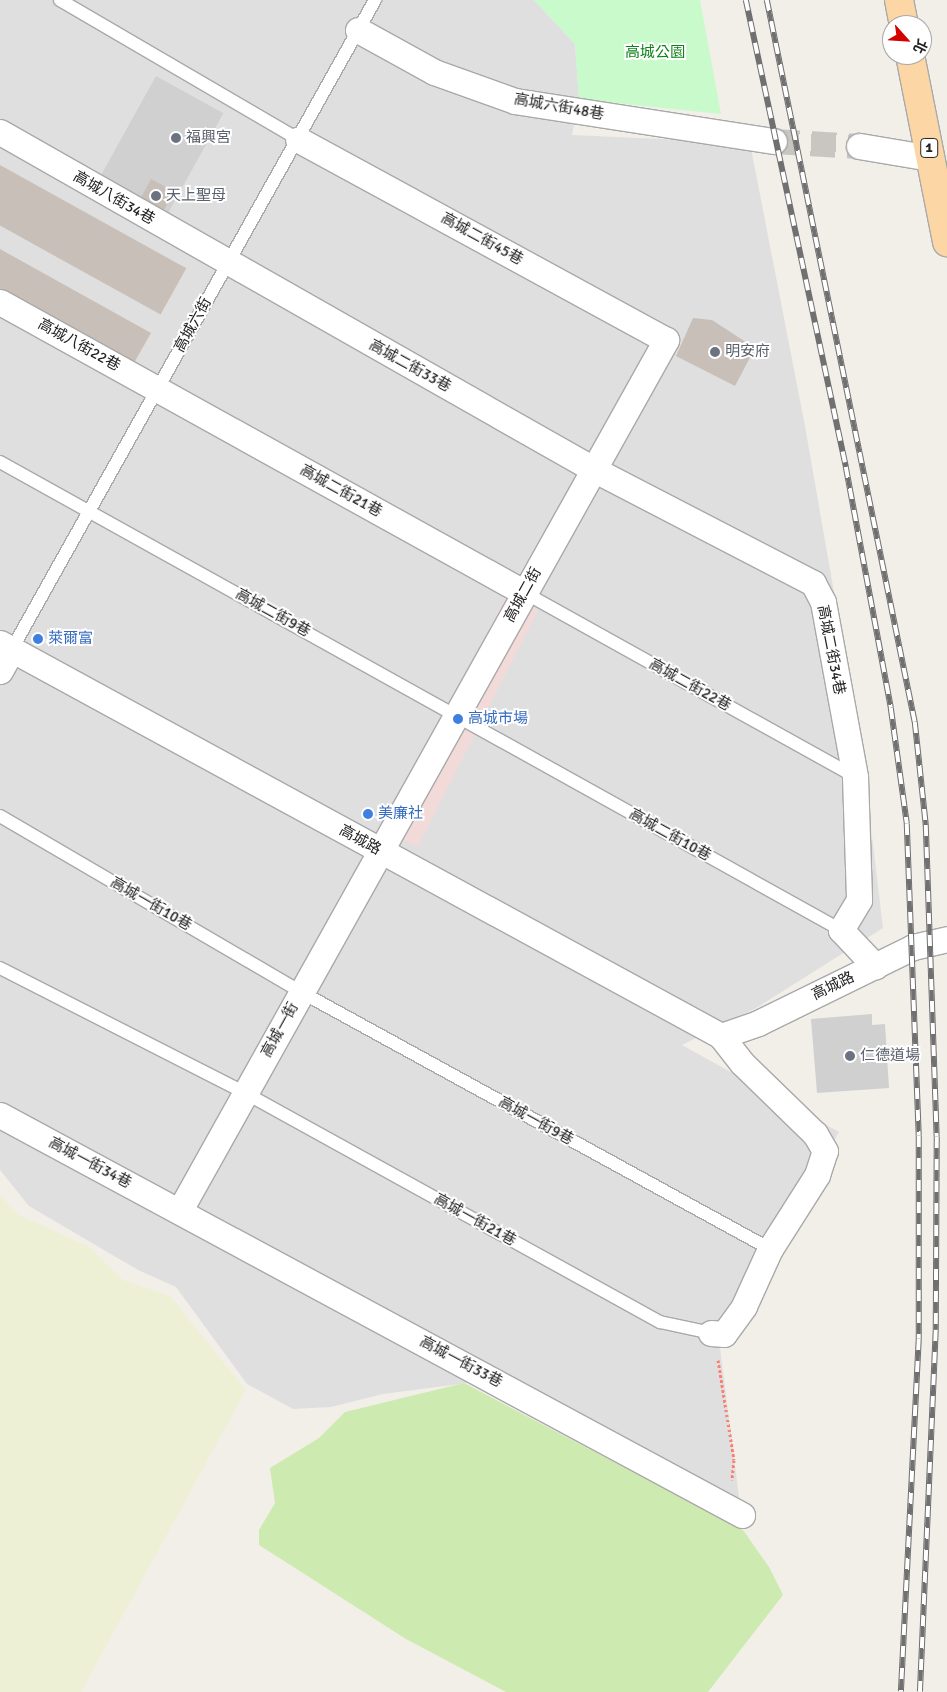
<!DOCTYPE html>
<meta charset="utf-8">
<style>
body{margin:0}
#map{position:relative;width:947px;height:1692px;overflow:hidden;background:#f2efe9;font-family:Signika,"Noto Sans TC",sans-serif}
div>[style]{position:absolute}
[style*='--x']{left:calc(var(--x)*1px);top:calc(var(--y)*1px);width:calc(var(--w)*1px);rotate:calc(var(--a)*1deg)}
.residential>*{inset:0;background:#e0dfdf}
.commercial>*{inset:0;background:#f2dad9;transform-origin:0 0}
.religious>*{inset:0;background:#d0d0d0;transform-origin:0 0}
.farmland>*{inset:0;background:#eef0d5}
.grass>*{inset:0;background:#cdebb0}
.park>*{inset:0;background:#c8facc}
.building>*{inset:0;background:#c7bfb8;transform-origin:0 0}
.minor-tunnel>*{height:25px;margin-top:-12.5px;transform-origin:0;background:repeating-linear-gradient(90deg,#c8c6c1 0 25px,transparent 0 37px)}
.path>*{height:3px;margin-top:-1.5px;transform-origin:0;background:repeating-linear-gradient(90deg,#fa8072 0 2.5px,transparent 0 5px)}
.roads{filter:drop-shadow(1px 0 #a9a9a9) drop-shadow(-1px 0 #a9a9a9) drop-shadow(0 1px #a9a9a9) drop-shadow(0 -1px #a9a9a9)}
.service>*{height:12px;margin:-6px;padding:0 6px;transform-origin:6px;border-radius:6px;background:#fff}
.minor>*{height:25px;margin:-12.5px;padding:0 12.5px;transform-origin:12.5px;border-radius:12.5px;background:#fff}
.primary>*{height:28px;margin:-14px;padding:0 14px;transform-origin:14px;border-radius:14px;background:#fcd6a4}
.rail>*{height:5.5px;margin-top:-2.75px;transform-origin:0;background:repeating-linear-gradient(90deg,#fff 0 11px,#707070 0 22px);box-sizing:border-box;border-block:1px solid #707070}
.dots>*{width:14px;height:14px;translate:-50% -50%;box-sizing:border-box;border:2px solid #fff;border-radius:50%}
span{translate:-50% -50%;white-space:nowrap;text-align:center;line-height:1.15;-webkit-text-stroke:4px #fff;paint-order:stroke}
.shield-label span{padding:1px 4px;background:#fff;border:1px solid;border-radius:4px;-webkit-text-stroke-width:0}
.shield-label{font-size:14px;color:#222;font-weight:700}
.park-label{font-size:15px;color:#0c8416}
.street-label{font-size:15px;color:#222}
.worship-label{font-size:15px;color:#5b616d}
.left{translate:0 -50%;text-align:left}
.shop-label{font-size:15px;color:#366cbe}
.north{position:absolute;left:882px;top:15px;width:50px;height:50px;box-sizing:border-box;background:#fff;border:1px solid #a7a7a7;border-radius:50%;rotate:116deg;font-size:14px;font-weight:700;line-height:20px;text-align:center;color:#222}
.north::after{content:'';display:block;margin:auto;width:18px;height:22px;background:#d40000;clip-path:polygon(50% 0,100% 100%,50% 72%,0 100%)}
</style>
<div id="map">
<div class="residential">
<i style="clip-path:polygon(0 0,534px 0,575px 44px,579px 99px,572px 135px,750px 143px,805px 426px,862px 753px,883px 928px,756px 1008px,682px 1045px,839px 1132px,720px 1348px,743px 1529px,475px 1382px,383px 1394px,331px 1407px,293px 1409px,247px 1384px,176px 1287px,138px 1270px,29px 1206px,0 1170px)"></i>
</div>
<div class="commercial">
<i style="left:507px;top:594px;width:35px;height:266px;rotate:27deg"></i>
</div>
<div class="religious">
<i style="left:156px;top:76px;width:77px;height:124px;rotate:29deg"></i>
<i style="clip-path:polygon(872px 1014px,872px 1025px,885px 1024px,889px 1088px,817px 1093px,811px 1019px)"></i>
</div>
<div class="farmland">
<i style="clip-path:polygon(0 1195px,19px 1215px,88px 1246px,123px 1280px,170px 1296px,246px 1390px,81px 1692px,0 1692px)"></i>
</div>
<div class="grass">
<i style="clip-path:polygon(464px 1383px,743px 1530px,769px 1567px,783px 1595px,708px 1692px,506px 1692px,406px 1639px,259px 1545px,259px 1530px,275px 1503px,270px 1468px,319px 1438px,345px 1412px)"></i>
</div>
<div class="park">
<i style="clip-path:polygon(534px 0,700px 0,721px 114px,579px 99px,575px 44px)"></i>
</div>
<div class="building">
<i style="left:0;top:165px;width:213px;height:53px;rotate:29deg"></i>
<i style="left:151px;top:179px;width:26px;height:26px;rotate:28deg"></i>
<i style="clip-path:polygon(0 249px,151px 333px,130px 370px,0 298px)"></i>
<i style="clip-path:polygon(693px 318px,712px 320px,755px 348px,735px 386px,676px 356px)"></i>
</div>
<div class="minor-tunnel">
<i style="--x:774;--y:141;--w:85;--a:3.4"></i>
</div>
<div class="path">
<i style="--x:718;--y:1360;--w:101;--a:80.9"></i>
<i style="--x:734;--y:1460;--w:20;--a:96"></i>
</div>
<div class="roads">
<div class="service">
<i style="--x:60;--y:0;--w:276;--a:30.3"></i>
<i style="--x:0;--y:462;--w:962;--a:29.1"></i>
<i style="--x:525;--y:593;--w:378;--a:29.1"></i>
<i style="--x:12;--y:649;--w:744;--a:-60.78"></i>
<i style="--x:0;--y:816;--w:349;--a:30.3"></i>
<i style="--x:301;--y:992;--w:535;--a:28.72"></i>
<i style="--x:0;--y:968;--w:275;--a:27"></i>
<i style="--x:245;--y:1093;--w:474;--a:28.9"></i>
<i style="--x:660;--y:1322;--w:52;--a:12.2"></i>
</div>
<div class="minor">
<i style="--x:358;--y:30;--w:87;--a:28.9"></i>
<i style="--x:434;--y:72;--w:86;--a:19.7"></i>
<i style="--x:515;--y:101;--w:262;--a:8.8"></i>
<i style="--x:0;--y:132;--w:682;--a:29.61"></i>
<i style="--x:593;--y:469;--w:248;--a:27.4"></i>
<i style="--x:813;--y:583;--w:21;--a:62"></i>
<i style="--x:823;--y:602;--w:178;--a:79.6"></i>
<i style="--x:855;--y:777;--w:123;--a:88.1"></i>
<i style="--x:859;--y:900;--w:35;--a:121"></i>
<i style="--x:841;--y:930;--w:50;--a:46.6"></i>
<i style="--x:859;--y:146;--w:73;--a:9.5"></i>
<i style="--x:0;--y:302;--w:600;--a:29"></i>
<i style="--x:0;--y:643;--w:821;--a:28.59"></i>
<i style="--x:721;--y:1036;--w:39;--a:-19"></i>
<i style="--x:758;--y:1023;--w:173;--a:-26.1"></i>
<i style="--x:913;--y:947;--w:35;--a:-13"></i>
<i style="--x:0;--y:671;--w:25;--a:-61"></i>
<i style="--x:0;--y:1115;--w:843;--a:28.33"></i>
<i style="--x:180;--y:1210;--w:997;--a:-60.81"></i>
<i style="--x:666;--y:340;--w:419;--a:-151.4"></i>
<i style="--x:711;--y:1333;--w:13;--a:4"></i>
<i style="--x:724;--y:1334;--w:34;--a:-54"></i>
<i style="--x:744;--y:1306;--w:63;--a:-65.5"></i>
<i style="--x:770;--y:1249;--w:88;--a:-57.6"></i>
<i style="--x:817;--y:1175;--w:25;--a:-72"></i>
<i style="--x:825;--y:1151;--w:20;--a:-120"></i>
<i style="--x:815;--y:1134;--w:102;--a:-135.8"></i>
<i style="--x:742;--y:1063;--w:34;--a:-128"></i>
</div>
<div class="primary">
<i style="--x:899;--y:0;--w:25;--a:79"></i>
<i style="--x:910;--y:55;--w:191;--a:78.8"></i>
</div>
</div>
<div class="rail">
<i style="--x:746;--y:0;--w:478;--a:77.9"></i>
<i style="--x:846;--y:467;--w:245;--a:79.4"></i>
<i style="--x:891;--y:708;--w:117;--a:82.1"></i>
<i style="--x:907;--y:824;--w:312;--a:87.8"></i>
<i style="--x:919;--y:1136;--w:203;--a:90"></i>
<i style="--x:919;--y:1339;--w:353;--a:92.9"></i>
<i style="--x:767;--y:0;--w:737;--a:78.42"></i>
<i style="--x:915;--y:722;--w:104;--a:83.9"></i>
<i style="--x:926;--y:825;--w:312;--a:88"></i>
<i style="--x:937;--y:1137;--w:193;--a:90.3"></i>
<i style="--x:936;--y:1330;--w:362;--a:92.5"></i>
</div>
<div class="dots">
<i style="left:176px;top:138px;background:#6b7280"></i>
<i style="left:156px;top:196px;background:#6b7280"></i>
<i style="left:715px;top:352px;background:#6b7280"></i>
<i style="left:38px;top:639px;background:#3f7fe0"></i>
<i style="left:458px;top:719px;background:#3f7fe0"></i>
<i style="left:368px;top:814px;background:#3f7fe0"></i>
<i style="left:850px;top:1056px;background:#6b7280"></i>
</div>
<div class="shield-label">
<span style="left:929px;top:148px">1</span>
</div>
<div class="park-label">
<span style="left:655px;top:53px">高城公園</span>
</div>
<div class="street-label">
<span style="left:559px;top:107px;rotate:10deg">高城六街48巷</span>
<span style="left:114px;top:198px;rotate:30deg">高城八街34巷</span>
<span style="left:482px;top:239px;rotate:29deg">高城二街45巷</span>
<span style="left:193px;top:325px;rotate:-61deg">高城六街</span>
<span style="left:79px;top:345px;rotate:29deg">高城八街22巷</span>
<span style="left:410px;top:366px;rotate:29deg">高城二街33巷</span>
<span style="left:341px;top:491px;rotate:29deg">高城二街21巷</span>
<span style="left:523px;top:595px;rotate:-61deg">高城二街</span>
<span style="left:273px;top:613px;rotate:29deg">高城二街9巷</span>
<span style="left:831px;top:650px;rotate:79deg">高城二街34巷</span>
<span style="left:690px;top:685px;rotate:29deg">高城二街22巷</span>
<span style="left:670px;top:835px;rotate:29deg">高城二街10巷</span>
<span style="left:360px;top:840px;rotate:29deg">高城路</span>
<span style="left:151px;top:904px;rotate:30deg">高城一街10巷</span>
<span style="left:833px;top:986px;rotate:-26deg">高城路</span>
<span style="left:280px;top:1030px;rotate:-61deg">高城一街</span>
<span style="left:536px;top:1121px;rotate:29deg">高城一街9巷</span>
<span style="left:90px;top:1163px;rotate:28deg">高城一街34巷</span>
<span style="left:475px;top:1220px;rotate:29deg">高城一街21巷</span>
<span style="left:461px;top:1362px;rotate:28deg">高城一街33巷</span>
</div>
<div class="worship-label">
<span class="left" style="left:186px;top:138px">福興宮</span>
<span class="left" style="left:166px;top:196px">天上聖母</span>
<span class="left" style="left:725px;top:352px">明安府</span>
<span class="left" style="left:860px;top:1056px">仁德道場</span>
</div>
<div class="shop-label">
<span class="left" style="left:48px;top:639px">萊爾富</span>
<span class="left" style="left:468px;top:719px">高城市場</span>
<span class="left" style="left:378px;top:814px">美廉社</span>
</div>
<div class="north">北</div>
</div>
